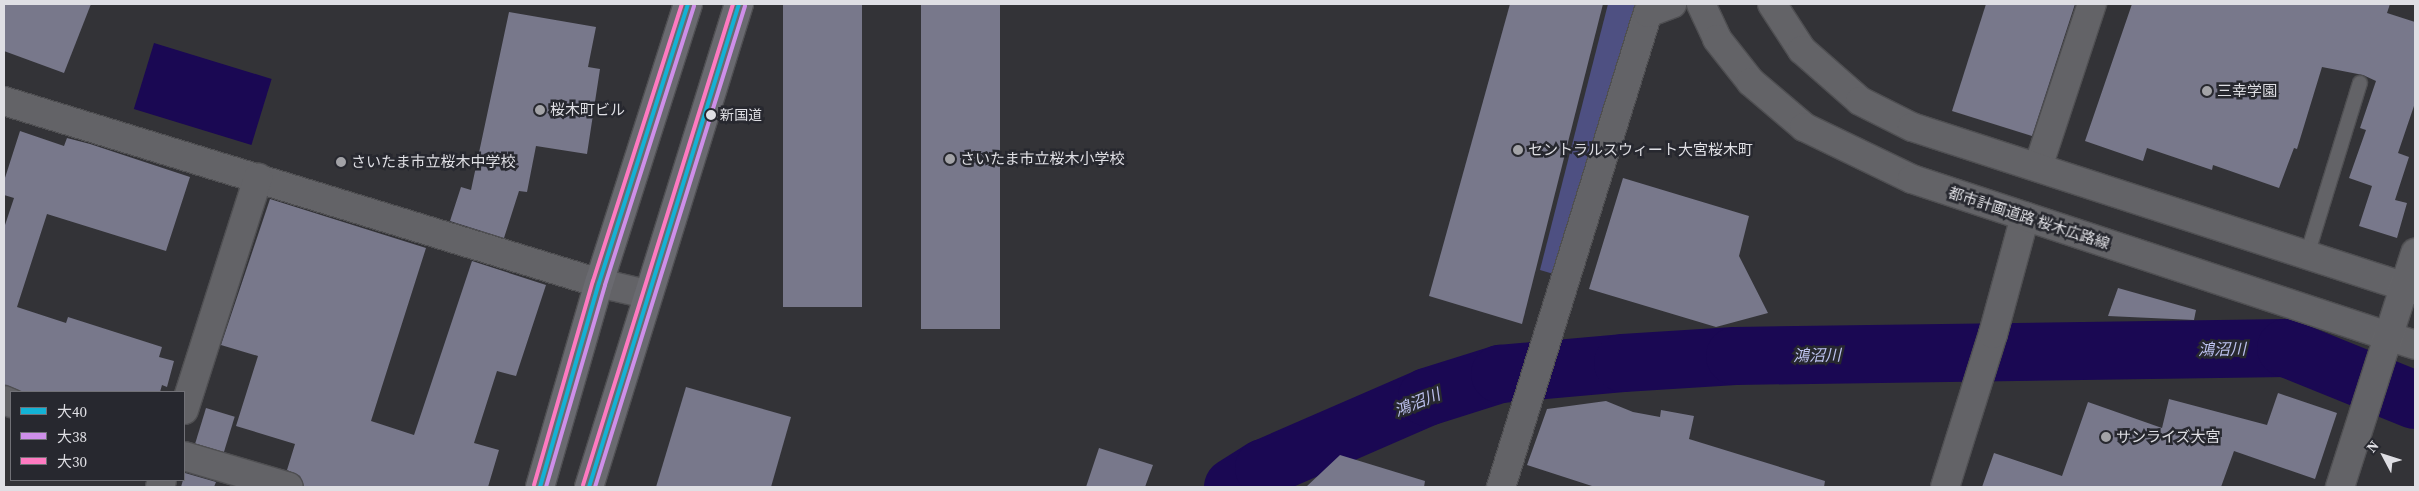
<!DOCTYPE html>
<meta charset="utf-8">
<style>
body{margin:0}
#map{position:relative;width:2419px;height:491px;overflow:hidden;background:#333337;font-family:"Source Serif 4","Noto Sans JP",serif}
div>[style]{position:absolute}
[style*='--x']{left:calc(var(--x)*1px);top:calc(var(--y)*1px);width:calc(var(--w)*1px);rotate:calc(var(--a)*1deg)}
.green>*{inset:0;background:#4e5082}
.water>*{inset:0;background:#1a0853;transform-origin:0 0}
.river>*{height:58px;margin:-29px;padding:0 29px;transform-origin:29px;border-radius:29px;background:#1a0853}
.building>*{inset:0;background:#78788b;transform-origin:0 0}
.roads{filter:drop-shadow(1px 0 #4f4f52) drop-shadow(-1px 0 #4f4f52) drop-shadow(0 1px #4f4f52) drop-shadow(0 -1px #4f4f52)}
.service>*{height:14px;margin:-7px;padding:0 7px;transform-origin:7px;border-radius:7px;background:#636367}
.minor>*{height:28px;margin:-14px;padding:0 14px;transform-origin:14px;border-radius:14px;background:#636367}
.tertiary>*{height:28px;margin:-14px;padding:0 14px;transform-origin:14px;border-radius:14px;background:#636367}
.secondary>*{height:28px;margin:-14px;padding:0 14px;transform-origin:14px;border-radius:14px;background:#6a6a70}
.bus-1>*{height:4px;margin:-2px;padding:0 2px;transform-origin:2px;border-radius:2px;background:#13b2d5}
.bus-2>*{height:4px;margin:-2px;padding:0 2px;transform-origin:2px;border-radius:2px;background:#ce8fe9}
.bus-3>*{height:4px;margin:-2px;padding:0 2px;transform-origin:2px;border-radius:2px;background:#fe7ac1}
.dots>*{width:14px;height:14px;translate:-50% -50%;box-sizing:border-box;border:2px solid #27282f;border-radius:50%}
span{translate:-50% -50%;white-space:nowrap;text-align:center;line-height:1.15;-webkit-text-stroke:5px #27282f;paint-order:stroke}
.bus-label{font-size:14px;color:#dfdfe4}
.left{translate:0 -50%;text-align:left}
.poi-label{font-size:15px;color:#dfdfe4}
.street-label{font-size:15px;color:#dfdfe4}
.water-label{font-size:16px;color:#bdc2ef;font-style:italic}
.frame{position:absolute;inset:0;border:5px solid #dfdfe4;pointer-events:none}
.legend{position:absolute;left:10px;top:391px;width:175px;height:90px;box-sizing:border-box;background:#27282f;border:1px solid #717177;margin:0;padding:6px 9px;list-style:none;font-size:15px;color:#dfdfe4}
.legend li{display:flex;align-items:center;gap:10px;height:25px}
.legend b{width:25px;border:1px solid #717177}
.north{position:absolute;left:2359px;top:431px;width:50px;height:50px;-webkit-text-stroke:4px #27282f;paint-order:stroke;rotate:310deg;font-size:14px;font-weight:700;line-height:20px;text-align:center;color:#dfdfe4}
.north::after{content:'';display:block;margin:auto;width:18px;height:22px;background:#dfdfe4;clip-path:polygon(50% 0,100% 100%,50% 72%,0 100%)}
</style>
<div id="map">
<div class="green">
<i style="clip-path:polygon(1608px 4px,1640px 4px,1557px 275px,1540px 270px)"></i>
</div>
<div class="water">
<i style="left:154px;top:43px;width:123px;height:69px;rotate:17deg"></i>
</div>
<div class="river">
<i style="--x:1233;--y:487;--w:36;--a:-32"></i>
<i style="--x:1264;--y:468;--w:178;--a:-23.5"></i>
<i style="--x:1427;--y:397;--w:77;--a:-17.5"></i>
<i style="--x:1500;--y:374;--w:123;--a:-5.1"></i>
<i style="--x:1623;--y:363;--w:112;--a:-3.6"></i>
<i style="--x:1735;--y:356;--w:551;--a:-0.83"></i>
<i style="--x:2286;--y:348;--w:139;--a:22"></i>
</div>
<div class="building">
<i style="clip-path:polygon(4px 4px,91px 4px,64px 73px,4px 51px)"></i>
<i style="left:783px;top:4px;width:79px;height:303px"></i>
<i style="left:921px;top:4px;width:79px;height:325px"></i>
<i style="clip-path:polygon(1510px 4px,1603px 4px,1522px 324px,1429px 296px)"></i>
<i style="clip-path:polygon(1986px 4px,2075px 4px,2032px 136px,1952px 111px)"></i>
<i style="clip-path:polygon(2132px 4px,2390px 4px,2387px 13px,2415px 22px,2415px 103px,2398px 153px,2409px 157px,2395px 200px,2407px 203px,2397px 238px,2359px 226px,2372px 186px,2349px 178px,2366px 130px,2360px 128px,2376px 81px,2363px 75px,2322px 67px,2297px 149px,2294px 148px,2279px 188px,2213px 165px,2212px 170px,2147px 148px,2143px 161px,2085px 141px)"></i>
<i style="clip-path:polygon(509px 12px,596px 27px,588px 67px,600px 69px,587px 154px,536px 146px,527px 192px,519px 191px,504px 238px,450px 221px,461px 187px,471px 190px)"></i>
<i style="clip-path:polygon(20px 131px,64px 146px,67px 138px,90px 144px,190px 177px,166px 251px,47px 214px,17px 307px,66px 323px,68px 317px,162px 347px,159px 357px,174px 361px,167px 387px,162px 385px,160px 392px,22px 392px,4px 385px,4px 228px,14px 198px,4px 195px,4px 181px)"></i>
<i style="clip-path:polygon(1623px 178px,1749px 216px,1739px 256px,1768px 313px,1716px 327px,1589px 289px)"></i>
<i style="clip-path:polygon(270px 199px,426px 248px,371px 421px,414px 435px,472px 261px,546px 285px,516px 376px,497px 371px,474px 443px,499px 450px,488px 487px,304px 487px,300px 476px,287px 470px,295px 444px,236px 426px,258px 356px,221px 345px)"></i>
<i style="clip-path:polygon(2118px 288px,2196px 310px,2194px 320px,2108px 316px)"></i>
<i style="clip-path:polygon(686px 387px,791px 417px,771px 487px,656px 487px)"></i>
<i style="clip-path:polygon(2278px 393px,2337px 413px,2315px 479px,2234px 451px,2221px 487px,1982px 487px,1994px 453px,2062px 476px,2088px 402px,2162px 428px,2169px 399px,2267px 425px)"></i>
<i style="clip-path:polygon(1606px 401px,1633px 412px,1660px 417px,1661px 410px,1694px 416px,1689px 439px,1825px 481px,1824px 487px,1595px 487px,1527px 465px,1547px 409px)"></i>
<i style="left:206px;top:408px;width:30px;height:37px;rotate:17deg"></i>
<i style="clip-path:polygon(1099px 448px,1153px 465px,1145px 487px,1086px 487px)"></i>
<i style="clip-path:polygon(1340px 455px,1425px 481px,1424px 487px,1306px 487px)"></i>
<i style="clip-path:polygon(185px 473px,216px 482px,214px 487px,181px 487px)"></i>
</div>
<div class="roads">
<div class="service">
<i style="--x:2307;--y:255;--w:180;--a:-72.9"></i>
</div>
<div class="minor">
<i style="--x:4;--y:101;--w:622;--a:17.01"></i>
<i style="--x:599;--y:283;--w:48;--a:13.2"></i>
<i style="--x:2038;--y:167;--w:172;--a:-71.7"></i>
<i style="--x:4;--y:400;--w:8;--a:23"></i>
<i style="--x:184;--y:410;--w:244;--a:-72.3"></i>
<i style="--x:184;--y:456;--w:109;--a:16.4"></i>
<i style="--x:160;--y:487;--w:7;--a:-74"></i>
<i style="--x:1501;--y:487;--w:496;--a:-72.8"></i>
<i style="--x:1648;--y:13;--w:26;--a:-21"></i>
<i style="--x:1945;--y:487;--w:160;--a:-72.6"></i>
<i style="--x:1993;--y:334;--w:122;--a:-74.8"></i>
</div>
<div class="tertiary">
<i style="--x:1701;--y:4;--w:38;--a:65"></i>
<i style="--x:1717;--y:39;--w:55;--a:51.7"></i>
<i style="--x:1751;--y:82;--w:70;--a:40.3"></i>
<i style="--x:1804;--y:127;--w:120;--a:25.7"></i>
<i style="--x:1912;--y:179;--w:530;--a:18.26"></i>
<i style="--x:1772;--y:4;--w:55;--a:56.9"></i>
<i style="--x:1802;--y:50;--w:77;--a:41.3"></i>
<i style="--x:1860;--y:101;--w:58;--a:26.6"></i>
<i style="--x:1912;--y:127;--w:529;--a:17.96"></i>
<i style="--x:2340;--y:487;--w:246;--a:-72.2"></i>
</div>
<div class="secondary">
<i style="--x:540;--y:487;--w:212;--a:-73.9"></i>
<i style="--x:599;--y:283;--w:293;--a:-72.3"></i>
<i style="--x:589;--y:487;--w:506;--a:-72.75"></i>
</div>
</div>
<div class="bus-1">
<i style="--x:540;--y:487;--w:212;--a:-73.9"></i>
<i style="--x:599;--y:283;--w:293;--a:-72.3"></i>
<i style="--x:589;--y:487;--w:506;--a:-72.75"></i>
</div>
<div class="bus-2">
<i style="--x:546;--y:487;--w:210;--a:-73.7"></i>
<i style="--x:605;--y:285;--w:293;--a:-72.3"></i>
<i style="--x:595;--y:487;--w:504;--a:-72.68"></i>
</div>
<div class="bus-3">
<i style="--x:534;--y:485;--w:212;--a:-73.9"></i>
<i style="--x:593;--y:281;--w:291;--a:-72.2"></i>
<i style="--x:583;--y:485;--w:504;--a:-72.68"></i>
</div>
<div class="dots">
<i style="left:2207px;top:91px;background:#a3a3a7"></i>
<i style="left:540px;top:110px;background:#a3a3a7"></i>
<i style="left:711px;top:115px;background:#dfdfe4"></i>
<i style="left:1518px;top:150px;background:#a3a3a7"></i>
<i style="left:950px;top:159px;background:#a3a3a7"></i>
<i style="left:341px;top:162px;background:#a3a3a7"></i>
<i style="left:2106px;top:437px;background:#a3a3a7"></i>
</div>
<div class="bus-label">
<span class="left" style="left:720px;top:115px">新国道</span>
</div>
<div class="poi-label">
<span class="left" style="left:2217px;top:91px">三幸学園</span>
<span class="left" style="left:550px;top:110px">桜木町ビル</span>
<span class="left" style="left:1528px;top:150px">セントラルスウィート大宮桜木町</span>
<span class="left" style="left:960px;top:159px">さいたま市立桜木小学校</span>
<span class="left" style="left:351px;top:162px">さいたま市立桜木中学校</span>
<span class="left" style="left:2116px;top:437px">サンライズ大宮</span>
</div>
<div class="street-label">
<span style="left:2029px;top:218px;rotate:18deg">都市計画道路 桜木広路線</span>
</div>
<div class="water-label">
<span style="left:2222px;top:349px;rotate:-1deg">鴻沼川</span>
<span style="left:1817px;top:355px;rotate:-1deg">鴻沼川</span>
<span style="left:1417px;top:402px;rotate:-22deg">鴻沼川</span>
</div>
<div class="frame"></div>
<ul class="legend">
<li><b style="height:6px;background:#13b2d5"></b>大40</li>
<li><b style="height:6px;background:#ce8fe9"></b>大38</li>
<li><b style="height:6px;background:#fe7ac1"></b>大30</li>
</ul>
<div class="north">N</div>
</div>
